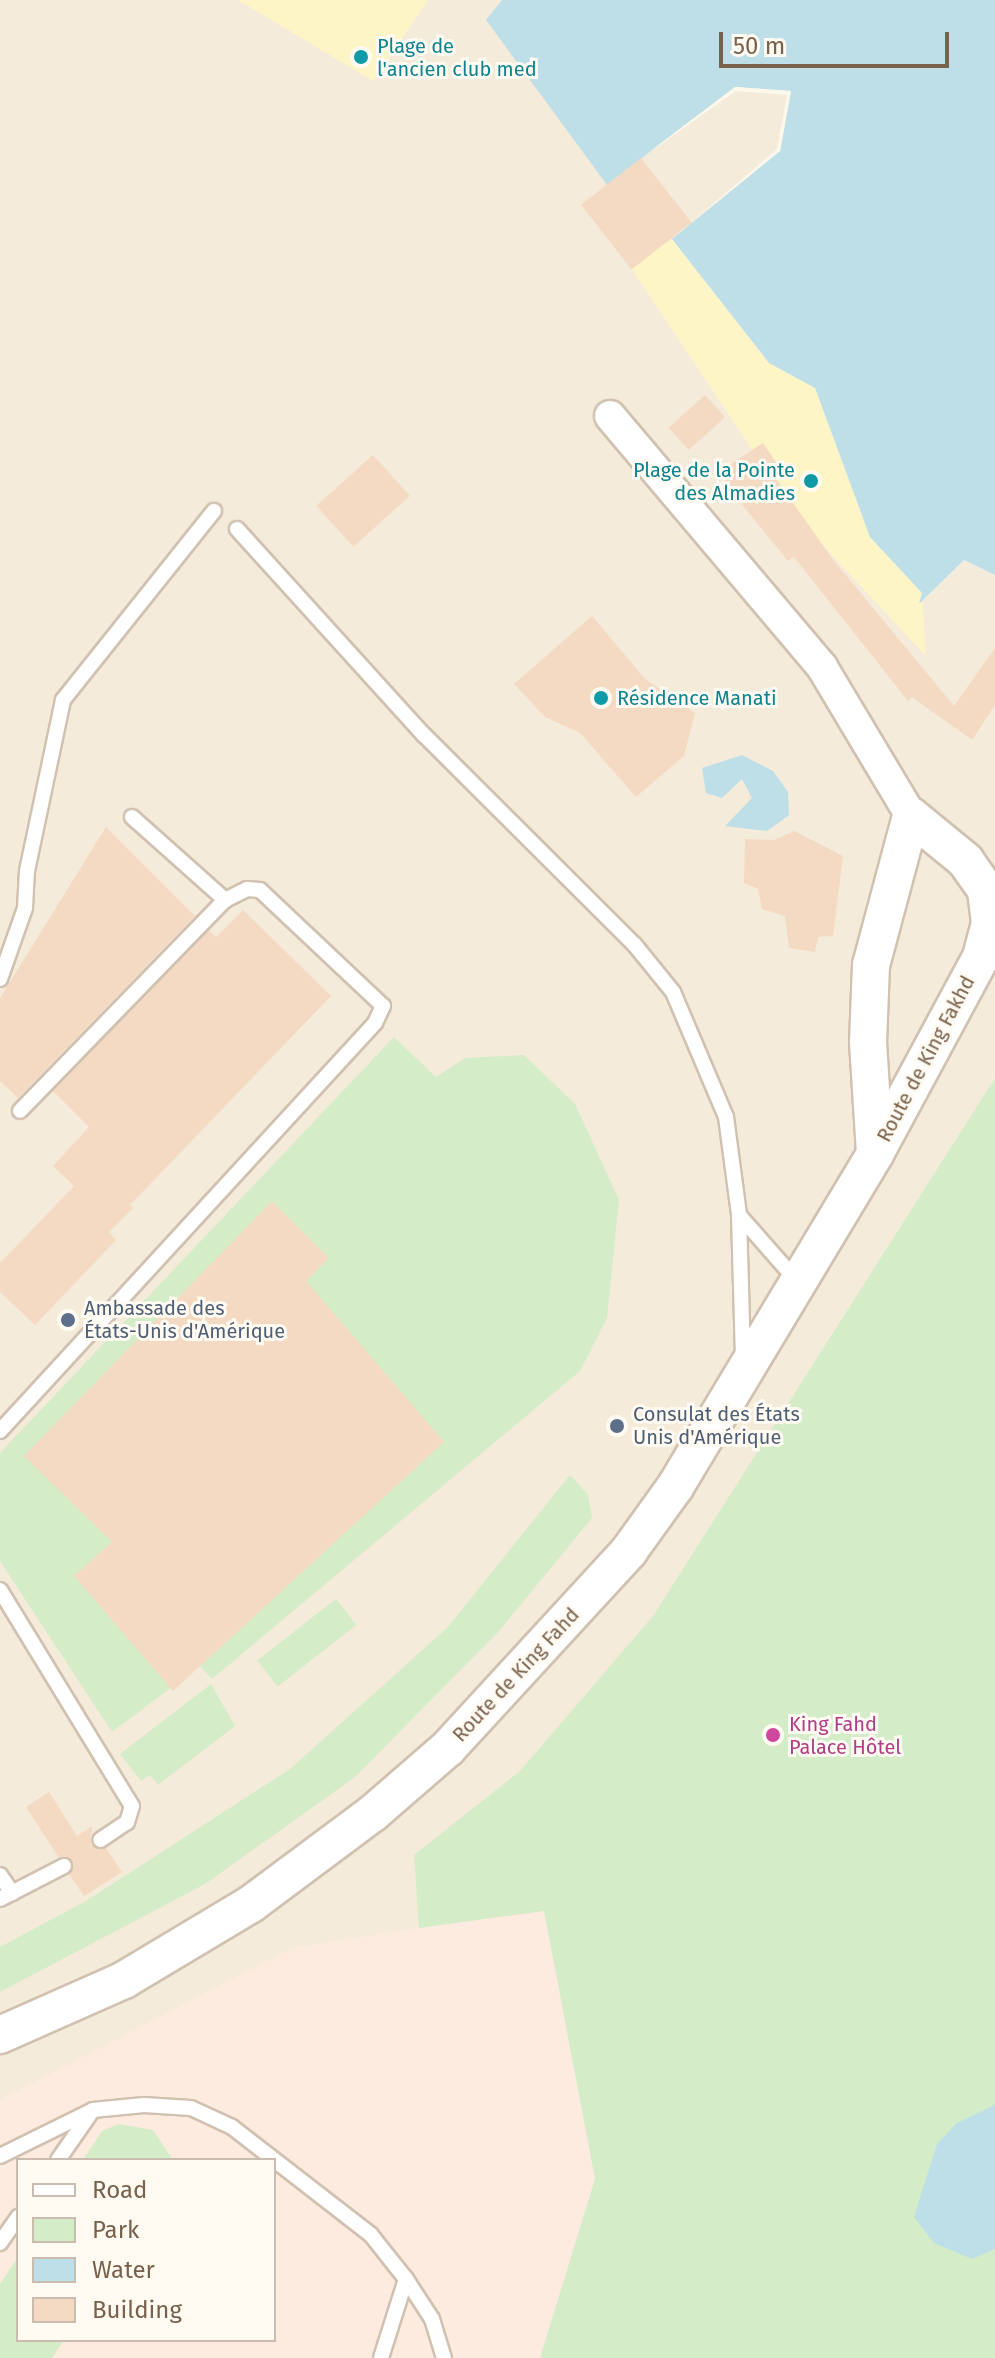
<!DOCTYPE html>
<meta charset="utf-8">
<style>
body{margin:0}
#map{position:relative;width:995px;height:2358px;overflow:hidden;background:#fdf8ec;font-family:"Fira Sans",sans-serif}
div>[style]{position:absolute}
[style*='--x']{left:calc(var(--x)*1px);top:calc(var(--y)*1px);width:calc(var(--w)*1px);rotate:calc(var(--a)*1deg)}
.residential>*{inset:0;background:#f5ebda}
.commercial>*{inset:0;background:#fdebe0}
.green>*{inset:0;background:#d4ecc8;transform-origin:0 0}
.sand>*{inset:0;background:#fdf5c6}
.water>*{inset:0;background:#bedfe8}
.pier>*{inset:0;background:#fdf8ec}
.building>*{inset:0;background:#f4dac2;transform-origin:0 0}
.roads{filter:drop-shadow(2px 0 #d1c1b0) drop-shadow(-2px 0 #d1c1b0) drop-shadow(0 2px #d1c1b0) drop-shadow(0 -2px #d1c1b0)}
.service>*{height:14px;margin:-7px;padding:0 7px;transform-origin:7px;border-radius:7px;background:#fff}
.minor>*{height:30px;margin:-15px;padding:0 15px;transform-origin:15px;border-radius:15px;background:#fff}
.tertiary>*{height:36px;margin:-18px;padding:0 18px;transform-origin:18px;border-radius:18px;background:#fff}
.dots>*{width:22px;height:22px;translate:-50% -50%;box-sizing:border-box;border:4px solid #fffbf3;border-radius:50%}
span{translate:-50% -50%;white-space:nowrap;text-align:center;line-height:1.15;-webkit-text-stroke:6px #fffbf3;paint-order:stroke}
.culture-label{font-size:20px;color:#0d838f}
.left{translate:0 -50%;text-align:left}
.right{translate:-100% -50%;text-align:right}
.street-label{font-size:20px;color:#7a614c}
.service-label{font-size:20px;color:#4e5e75}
.hotel-label{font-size:20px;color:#b23c85}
.legend{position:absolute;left:16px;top:2158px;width:260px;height:184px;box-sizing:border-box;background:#fffbf3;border:2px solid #cabdb0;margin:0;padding:10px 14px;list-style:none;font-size:24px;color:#7a614c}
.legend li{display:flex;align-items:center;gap:16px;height:40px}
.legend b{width:40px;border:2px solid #cabdb0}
.scale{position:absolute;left:719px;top:32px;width:230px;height:36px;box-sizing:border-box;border:4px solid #7a614c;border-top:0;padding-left:10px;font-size:24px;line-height:28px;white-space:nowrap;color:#7a614c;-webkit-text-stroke:6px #fffbf3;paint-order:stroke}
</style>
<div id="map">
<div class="residential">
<i style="clip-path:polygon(evenodd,0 0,502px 0,486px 20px,735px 87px,791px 91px,780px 151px,672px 239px,921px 602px,964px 560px,995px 575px,995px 2358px,0 2358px,0 0,18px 2160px,274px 2160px,274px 2340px,18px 2340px,18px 2160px)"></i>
</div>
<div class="commercial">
<i style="clip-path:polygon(evenodd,995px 1078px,995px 2358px,0 2358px,0 2100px,292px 1948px,419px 1928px,414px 1855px,520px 1771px,653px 1616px,995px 1078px,18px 2160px,274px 2160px,274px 2340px,18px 2340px,18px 2160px)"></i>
</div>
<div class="green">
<i style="clip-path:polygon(394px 1037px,436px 1077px,465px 1058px,524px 1055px,575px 1104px,619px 1200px,607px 1318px,580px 1371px,212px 1679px,200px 1666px,112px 1732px,0 1561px,0 1453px)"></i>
<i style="clip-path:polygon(995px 1078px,995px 2105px,971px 2259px,995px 2249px,995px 2358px,540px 2358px,595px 2179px,544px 1911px,419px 1928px,414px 1855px,520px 1771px,653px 1616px)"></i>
<i style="clip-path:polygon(570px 1475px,588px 1495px,592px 1518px,499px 1631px,355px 1777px,205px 1884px,0 1992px,0 1947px,86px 1901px,290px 1769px,447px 1628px)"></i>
<i style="left:336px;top:1599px;width:33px;height:100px;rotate:52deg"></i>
<i style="clip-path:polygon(211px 1684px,235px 1726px,158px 1785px,150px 1775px,141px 1781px,120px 1754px)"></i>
<i style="clip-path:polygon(119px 2124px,153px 2130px,173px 2160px,83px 2160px,102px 2131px)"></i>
<i style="clip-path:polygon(18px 2257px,18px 2340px,64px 2340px,52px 2358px,0 2358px,0 2284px)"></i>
</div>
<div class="sand">
<i style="clip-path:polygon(238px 0,428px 0,373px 81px)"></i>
<i style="clip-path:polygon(672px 239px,769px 363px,815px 388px,870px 537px,922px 593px,926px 656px,799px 520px,631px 268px)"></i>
</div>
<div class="water">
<i style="clip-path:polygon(502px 0,995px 0,995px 575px,964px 560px,919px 604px,922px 593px,870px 537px,815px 388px,769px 363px,672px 239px,780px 151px,791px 91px,735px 87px,607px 185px,486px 20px)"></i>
<i style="clip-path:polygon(742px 755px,773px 771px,788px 792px,789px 815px,767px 831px,725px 826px,752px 798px,742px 779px,722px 798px,706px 793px,702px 768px)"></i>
<i style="clip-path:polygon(995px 2105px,995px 2249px,972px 2259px,934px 2243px,914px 2217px,937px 2144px,957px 2123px)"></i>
</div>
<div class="pier">
<i style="clip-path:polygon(735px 87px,791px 91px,780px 151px,691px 223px,777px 149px,787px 95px,736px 91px,641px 158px)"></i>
</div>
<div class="building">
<i style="left:641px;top:158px;width:82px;height:76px;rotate:52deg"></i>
<i style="left:705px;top:395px;width:30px;height:49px;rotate:48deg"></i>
<i style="clip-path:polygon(763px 443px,782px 471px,775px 477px,831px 557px,954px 706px,995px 648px,995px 705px,972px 740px,912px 697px,908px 701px,794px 557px,788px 561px,744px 507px,719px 472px)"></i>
<i style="left:373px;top:455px;width:55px;height:76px;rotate:48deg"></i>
<i style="clip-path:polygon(592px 616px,645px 679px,695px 713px,684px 756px,636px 797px,580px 733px,545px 717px,514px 684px)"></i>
<i style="clip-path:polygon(106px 827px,195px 916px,18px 1098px,0 1081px,0 998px)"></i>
<i style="clip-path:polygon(794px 831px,843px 856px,833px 936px,818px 937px,815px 952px,789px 948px,785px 916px,762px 909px,758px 889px,744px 883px,745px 839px,774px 840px)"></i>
<i style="clip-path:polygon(243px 910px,331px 996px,130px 1205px,133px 1208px,109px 1232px,116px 1240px,35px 1325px,0 1292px,0 1263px,74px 1186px,53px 1166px,89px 1127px,53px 1091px,209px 930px,216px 937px)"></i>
<i style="clip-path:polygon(272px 1201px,329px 1258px,306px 1281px,444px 1442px,173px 1691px,74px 1576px,112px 1542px,24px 1456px)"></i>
<i style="clip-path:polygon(49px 1792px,77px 1836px,92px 1826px,91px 1845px,106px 1848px,122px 1872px,84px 1896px,69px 1874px,72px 1861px,59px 1858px,26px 1807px)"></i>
</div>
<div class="roads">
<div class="service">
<i style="--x:237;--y:529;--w:278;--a:47.8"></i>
<i style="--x:424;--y:735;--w:296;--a:44.9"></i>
<i style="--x:634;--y:944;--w:62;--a:50.9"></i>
<i style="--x:673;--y:992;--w:136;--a:67"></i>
<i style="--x:726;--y:1117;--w:99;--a:82.4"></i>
<i style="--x:739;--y:1215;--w:140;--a:88.4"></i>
<i style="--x:132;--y:817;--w:125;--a:41.7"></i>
<i style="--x:0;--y:979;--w:75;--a:-70.6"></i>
<i style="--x:25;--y:908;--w:37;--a:-87"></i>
<i style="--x:27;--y:871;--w:175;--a:-78.1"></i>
<i style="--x:63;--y:700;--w:242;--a:-51.4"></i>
<i style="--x:739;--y:1215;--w:88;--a:48.7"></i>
<i style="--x:0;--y:1431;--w:554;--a:-47.41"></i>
<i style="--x:375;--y:1023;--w:19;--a:-65"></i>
<i style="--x:383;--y:1006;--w:169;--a:-136.7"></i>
<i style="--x:260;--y:890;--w:13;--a:-176"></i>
<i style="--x:247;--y:889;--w:25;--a:153"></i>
<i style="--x:225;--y:900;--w:294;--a:134.2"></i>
<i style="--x:0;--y:1590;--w:253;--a:58.6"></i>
<i style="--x:132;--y:1806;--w:17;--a:107"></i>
<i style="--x:127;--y:1822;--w:32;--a:146"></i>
<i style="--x:0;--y:1875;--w:22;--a:56"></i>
<i style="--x:0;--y:1899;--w:72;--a:-27.3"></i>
<i style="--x:0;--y:2156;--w:104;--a:-26.3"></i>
<i style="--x:93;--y:2110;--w:51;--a:-5.6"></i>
<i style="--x:144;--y:2105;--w:47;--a:3.7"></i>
<i style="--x:191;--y:2108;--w:45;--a:24.9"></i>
<i style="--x:232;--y:2127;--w:176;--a:37.8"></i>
<i style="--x:371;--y:2235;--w:56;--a:51.5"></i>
<i style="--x:406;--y:2279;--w:83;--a:107.6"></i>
<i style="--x:58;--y:2160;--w:60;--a:-55.2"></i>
<i style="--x:0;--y:2243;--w:32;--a:-55"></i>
<i style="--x:406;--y:2279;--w:48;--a:57"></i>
<i style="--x:432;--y:2319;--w:41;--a:72.9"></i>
</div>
<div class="minor">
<i style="--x:610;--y:416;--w:329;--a:49.8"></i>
<i style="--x:822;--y:667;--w:174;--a:59.1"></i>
</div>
<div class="tertiary">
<i style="--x:0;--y:2035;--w:136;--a:-23.9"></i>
<i style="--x:124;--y:1980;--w:148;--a:-30.9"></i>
<i style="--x:251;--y:1904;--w:152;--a:-36.7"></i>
<i style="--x:373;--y:1813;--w:99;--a:-40.9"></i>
<i style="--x:448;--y:1748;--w:268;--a:-47.4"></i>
<i style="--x:629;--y:1551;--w:79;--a:-54.3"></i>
<i style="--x:675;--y:1487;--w:388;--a:-59"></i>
<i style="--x:875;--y:1154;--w:224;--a:-61.7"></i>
<i style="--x:981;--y:957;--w:35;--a:-75"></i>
<i style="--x:990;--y:923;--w:33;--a:-97"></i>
<i style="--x:986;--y:890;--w:35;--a:-125"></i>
<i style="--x:966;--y:861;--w:71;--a:-140.7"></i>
<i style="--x:911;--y:816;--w:154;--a:105"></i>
<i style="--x:871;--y:965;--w:77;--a:92.2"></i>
<i style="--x:868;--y:1042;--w:112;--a:86.4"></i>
</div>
</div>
<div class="dots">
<i style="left:361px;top:57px;background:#0f9aa8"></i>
<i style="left:811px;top:481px;background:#0f9aa8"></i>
<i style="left:601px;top:698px;background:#0f9aa8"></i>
<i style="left:68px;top:1320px;background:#5c6f8a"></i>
<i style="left:617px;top:1426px;background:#5c6f8a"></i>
<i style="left:773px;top:1735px;background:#d1479c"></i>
</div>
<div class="culture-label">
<span class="left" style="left:377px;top:58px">Plage de<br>l'ancien club med</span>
<span class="right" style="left:795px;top:482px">Plage de la Pointe<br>des Almadies</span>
<span class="left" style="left:617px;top:698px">Résidence Manati</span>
</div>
<div class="street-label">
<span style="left:926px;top:1059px;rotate:-62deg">Route de King Fakhd</span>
<span style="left:516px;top:1675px;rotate:-47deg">Route de King Fahd</span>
</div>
<div class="service-label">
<span class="left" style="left:84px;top:1320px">Ambassade des<br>États-Unis d'Amérique</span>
<span class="left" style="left:633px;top:1426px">Consulat des États<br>Unis d'Amérique</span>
</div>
<div class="hotel-label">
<span class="left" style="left:789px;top:1736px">King Fahd<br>Palace Hôtel</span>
</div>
<ul class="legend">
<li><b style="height:10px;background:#fff"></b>Road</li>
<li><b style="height:22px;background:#d4ecc8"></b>Park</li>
<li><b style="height:22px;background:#bedfe8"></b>Water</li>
<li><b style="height:22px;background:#f4dac2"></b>Building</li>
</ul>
<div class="scale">50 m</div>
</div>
